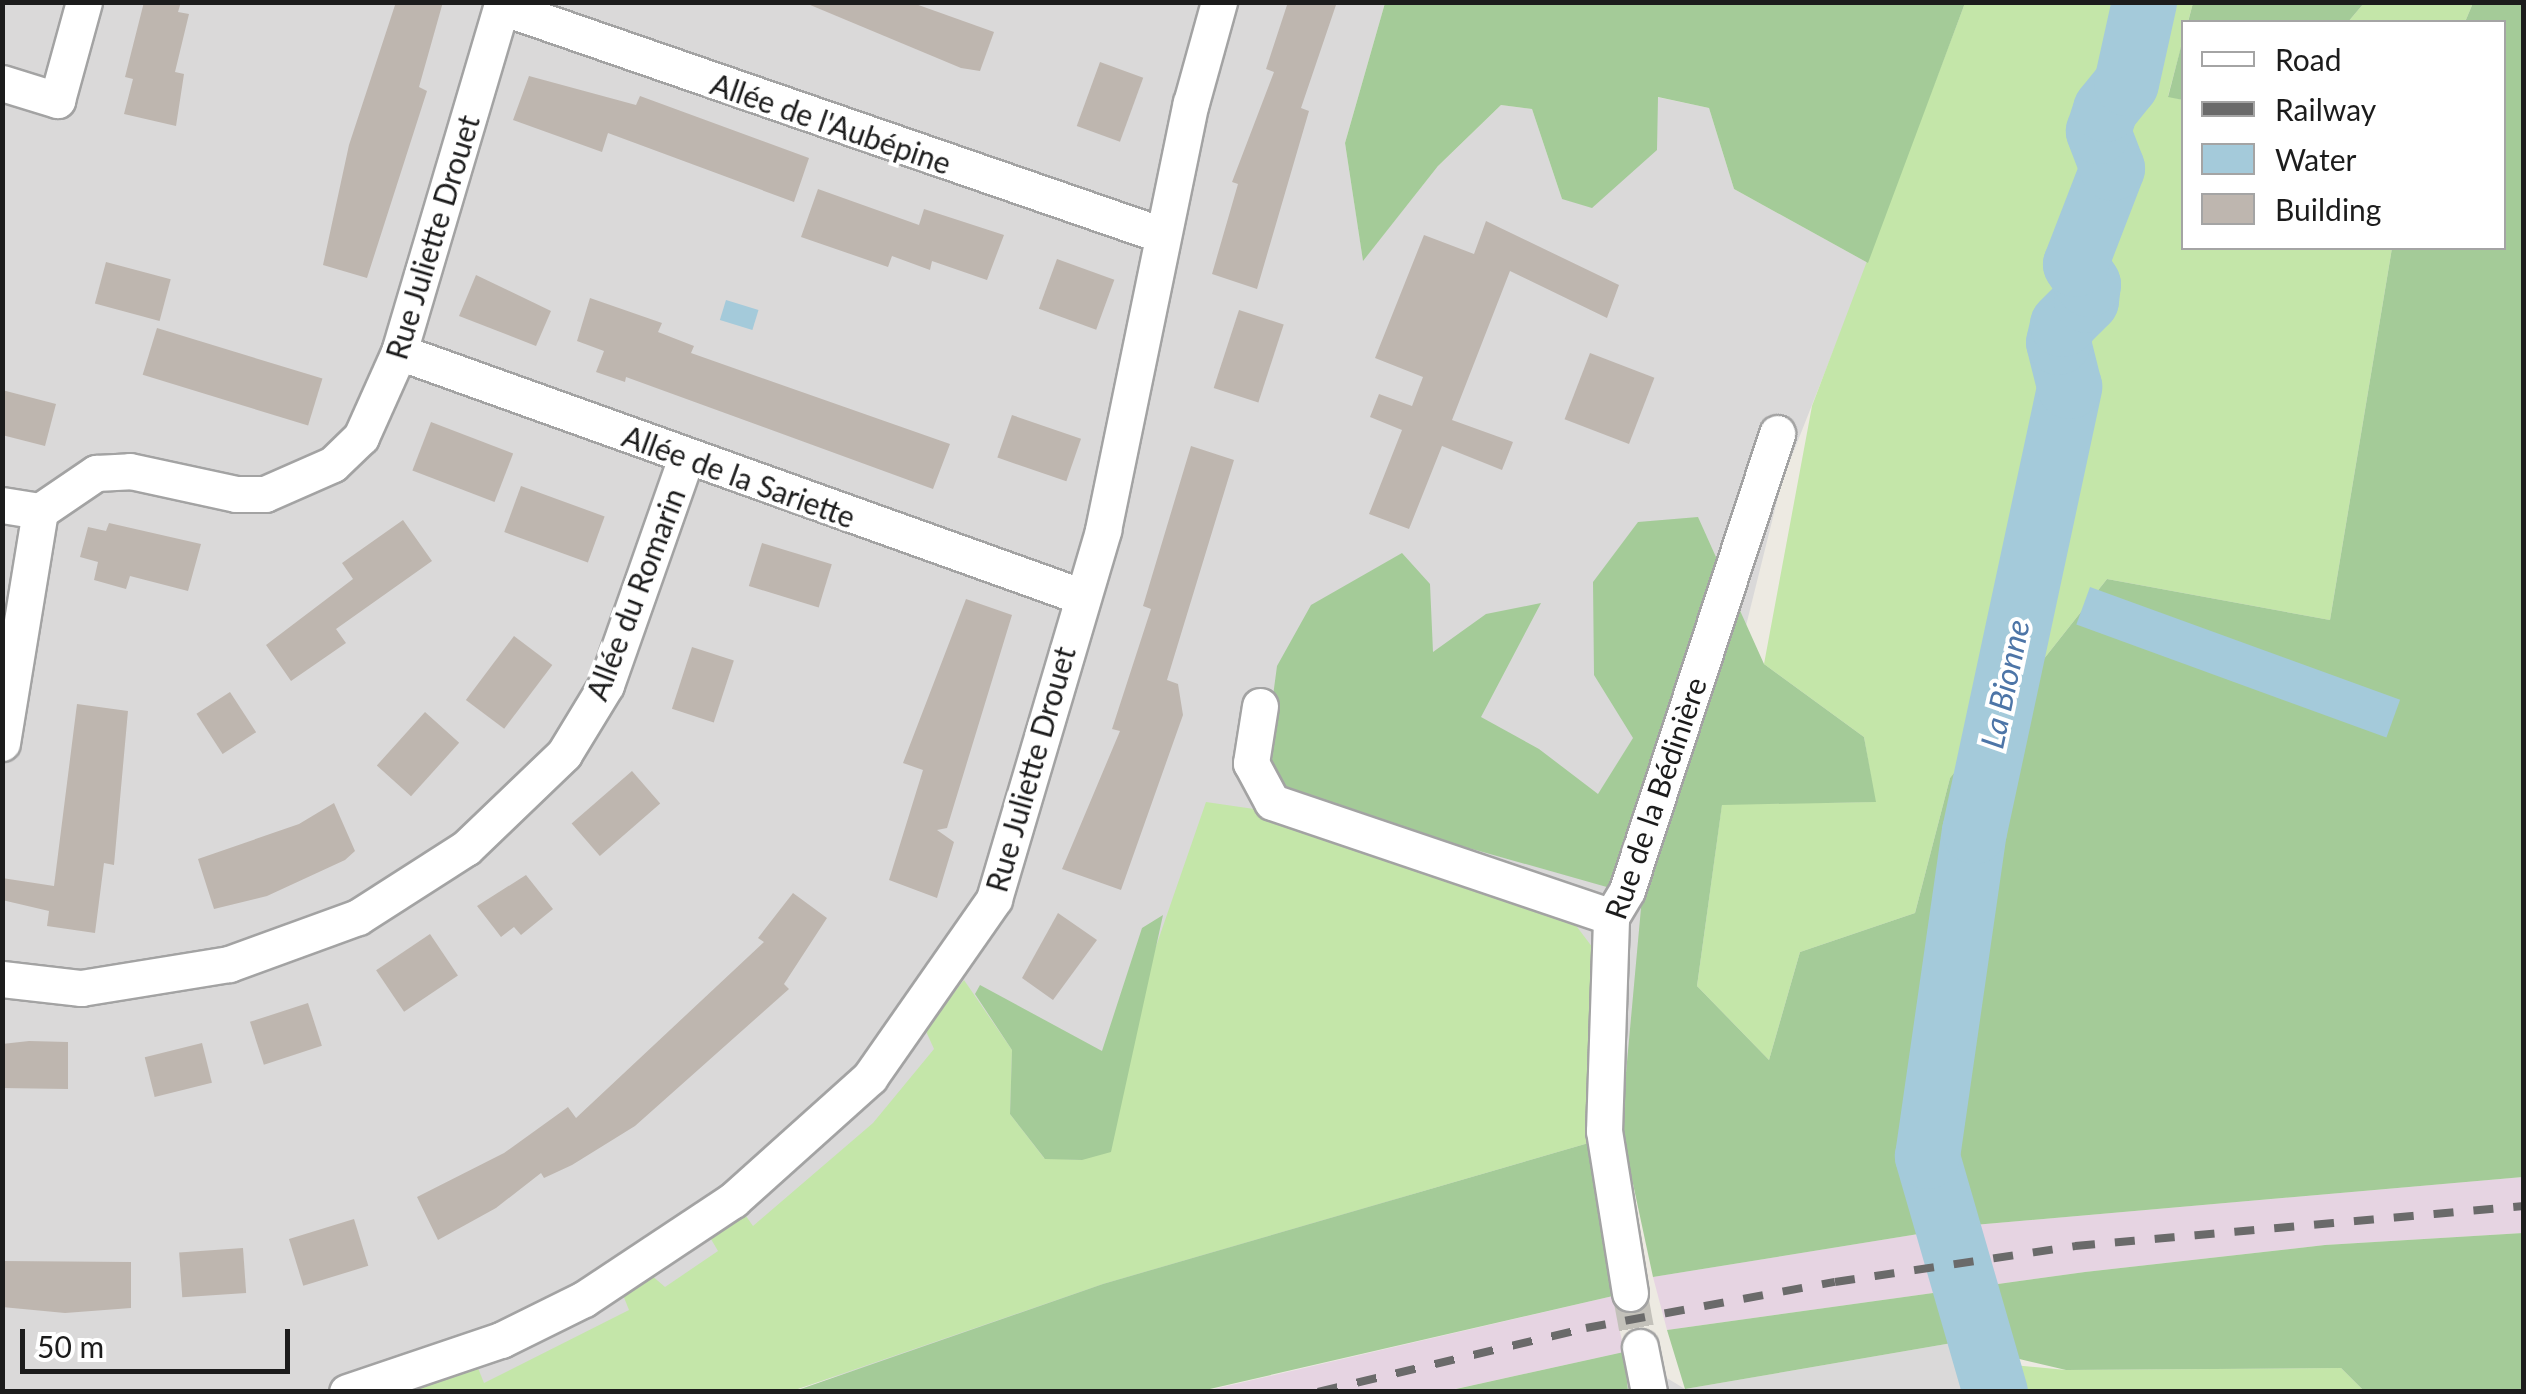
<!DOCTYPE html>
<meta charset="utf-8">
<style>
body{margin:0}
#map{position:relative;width:2526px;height:1394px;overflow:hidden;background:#edeae2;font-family:Lato,sans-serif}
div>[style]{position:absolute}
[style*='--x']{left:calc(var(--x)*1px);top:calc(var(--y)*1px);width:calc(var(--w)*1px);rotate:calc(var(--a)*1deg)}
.residential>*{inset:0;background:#dad9d9}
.industrial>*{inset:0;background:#e6d4e2}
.grass>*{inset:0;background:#c4e6a9}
.forest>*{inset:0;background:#a4cb98}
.water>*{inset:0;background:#a4cada;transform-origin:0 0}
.river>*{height:65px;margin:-32.5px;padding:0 32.5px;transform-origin:32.5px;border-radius:32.5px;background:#a4cada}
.building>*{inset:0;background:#beb6af;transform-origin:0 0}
.street-tunnel>*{height:35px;margin-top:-17.5px;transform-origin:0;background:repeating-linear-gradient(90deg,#c3c1ba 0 35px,transparent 0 53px)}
.roads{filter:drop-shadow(2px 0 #a3a3a3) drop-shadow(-2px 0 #a3a3a3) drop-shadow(0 2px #a3a3a3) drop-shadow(0 -2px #a3a3a3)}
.street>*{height:35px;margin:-17.5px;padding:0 17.5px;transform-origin:17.5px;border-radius:17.5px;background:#fff}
.rail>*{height:8px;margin-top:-4px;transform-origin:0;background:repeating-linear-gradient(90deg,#6a6a6a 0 20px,transparent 0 40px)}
span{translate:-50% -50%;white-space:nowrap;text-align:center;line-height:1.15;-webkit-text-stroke:8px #fff;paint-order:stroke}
.street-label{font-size:30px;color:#1c1c1c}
.water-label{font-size:32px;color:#4d75a7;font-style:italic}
.frame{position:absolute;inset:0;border:5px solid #1c1c1c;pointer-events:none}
.legend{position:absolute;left:2181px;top:20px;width:325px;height:230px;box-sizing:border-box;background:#fff;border:2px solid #a4a4a4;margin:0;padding:12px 18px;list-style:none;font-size:30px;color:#1c1c1c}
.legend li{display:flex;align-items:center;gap:20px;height:50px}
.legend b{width:50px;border:2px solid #a4a4a4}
.scale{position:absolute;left:20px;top:1329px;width:270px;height:45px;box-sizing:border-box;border:5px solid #1c1c1c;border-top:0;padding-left:12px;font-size:30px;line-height:35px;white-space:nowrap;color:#1c1c1c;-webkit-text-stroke:8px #fff;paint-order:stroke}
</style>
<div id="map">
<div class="residential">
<i style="clip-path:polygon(3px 3px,1385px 3px,1345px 143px,1363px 260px,1438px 166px,1501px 105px,1532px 109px,1562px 199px,1657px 97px,1709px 108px,1734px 189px,1868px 263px,1782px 481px,1621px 1128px,790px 1391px,3px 1392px)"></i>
<i style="clip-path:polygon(1952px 1343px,1967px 1391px,1446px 1392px,1624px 1352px,1685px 1389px)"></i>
</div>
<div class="industrial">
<i style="clip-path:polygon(2523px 1177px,2523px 1233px,2325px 1245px,2085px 1272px,1667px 1330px,1653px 1277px,1974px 1225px)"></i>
<i style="clip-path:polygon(1613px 1296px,1624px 1352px,1446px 1391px,1201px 1392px)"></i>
</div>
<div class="grass">
<i style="clip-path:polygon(1965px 3px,2193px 3px,2168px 96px,2183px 100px,2184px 248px,2392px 248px,2330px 620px,2107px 579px,1950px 778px,1915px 913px,1800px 952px,1769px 1060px,1697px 986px,1722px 804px,1875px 802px,1864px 737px,1764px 664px,1812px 406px)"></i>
<i style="clip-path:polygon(2364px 3px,2473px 3px,2465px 22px,2348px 22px)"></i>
<i style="clip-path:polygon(1206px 802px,1254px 809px,1539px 902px,1571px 919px,1596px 952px,1592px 1142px,1103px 1284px,792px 1391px,400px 1392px,476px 1363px,484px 1383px,629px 1310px,621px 1290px,650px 1274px,665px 1287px,718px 1251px,708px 1234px,741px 1209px,753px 1226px,873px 1123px,934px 1049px,925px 1029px,964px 980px,1012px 1050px,1010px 1114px,1044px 1158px,1082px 1160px)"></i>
<i style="clip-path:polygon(1992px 1363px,2066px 1370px,2341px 1368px,2364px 1391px,2001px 1391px)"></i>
</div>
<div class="forest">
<i style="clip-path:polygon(1385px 3px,1385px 2px,1965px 3px,1868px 263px,1734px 189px,1709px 108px,1658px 97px,1657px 150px,1592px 208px,1562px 199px,1532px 109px,1501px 105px,1438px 166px,1363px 261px,1345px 143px)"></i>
<i style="clip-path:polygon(2193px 3px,2193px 2px,2364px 3px,2348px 22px,2188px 22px)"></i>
<i style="clip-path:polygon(2473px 3px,2523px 3px,2523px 1177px,1974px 1225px,1653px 1277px,1621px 1128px,1642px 897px,1285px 796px,1264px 763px,1277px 666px,1311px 605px,1402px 553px,1430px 584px,1433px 652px,1486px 614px,1541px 603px,1481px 717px,1539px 749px,1598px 794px,1633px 738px,1594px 675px,1593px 582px,1638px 522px,1698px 517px,1764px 664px,1864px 737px,1876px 802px,1722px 805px,1697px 986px,1769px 1060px,1800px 952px,1915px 913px,1950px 778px,2107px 579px,2330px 620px,2392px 248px,2504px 248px,2504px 22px,2465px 22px)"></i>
<i style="clip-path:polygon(2183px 39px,2184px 100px,2183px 100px,2168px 97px)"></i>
<i style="clip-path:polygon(1163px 915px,1111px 1152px,1082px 1160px,1045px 1159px,1010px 1114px,1012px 1050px,975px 994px,980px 985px,1102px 1051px,1142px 928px)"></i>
<i style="clip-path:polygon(1592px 1142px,1613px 1296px,1201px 1391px,792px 1392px,1103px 1284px)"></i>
<i style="clip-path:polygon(2523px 1233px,2523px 1391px,2364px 1391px,2341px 1368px,2066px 1370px,1952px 1343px,1685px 1389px,1667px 1330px,2085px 1272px,2325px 1245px)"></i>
<i style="clip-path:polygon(1624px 1352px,1628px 1391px,1446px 1392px,1456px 1389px)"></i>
</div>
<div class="water">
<i style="left:726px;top:300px;width:34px;height:21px;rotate:17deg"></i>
<i style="left:2090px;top:587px;width:330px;height:40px;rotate:20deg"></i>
</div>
<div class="river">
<i style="--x:1995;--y:1392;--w:246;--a:-106.1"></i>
<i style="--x:1927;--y:1156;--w:328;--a:-81.8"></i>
<i style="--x:1974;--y:831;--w:455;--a:-77.9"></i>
<i style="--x:2069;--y:386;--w:45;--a:-104"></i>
<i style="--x:2058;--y:342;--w:18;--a:-77"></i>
<i style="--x:2062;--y:324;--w:34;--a:-45"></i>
<i style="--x:2086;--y:300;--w:16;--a:-83"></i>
<i style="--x:2088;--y:284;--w:24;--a:-123"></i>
<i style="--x:2075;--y:264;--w:103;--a:-68.9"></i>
<i style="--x:2112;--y:168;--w:40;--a:-111"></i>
<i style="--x:2098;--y:131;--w:23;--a:-72"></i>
<i style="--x:2105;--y:109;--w:33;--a:-51"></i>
<i style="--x:2126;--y:83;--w:83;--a:-77.5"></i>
</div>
<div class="building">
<i style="clip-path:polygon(144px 2px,181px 2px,178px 12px,189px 14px,175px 72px,184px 74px,176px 126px,124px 114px,133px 79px,125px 77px)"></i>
<i style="clip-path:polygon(396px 2px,443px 2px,419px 87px,427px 91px,367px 278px,323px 265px,349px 145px)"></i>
<i style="clip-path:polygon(803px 2px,910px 2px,994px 32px,980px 71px,961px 68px)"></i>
<i style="clip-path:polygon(1288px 2px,1337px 2px,1301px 108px,1309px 111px,1257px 289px,1212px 274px,1238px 184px,1232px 182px,1274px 72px,1266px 69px)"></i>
<i style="left:1100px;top:62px;width:46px;height:68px;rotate:20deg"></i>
<i style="clip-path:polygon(529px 76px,636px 105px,640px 96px,809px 158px,794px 202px,608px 133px,602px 152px,513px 120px)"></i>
<i style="clip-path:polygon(818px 189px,919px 225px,924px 209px,1004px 235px,987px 280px,932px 261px,930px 270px,892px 256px,888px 267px,801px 237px)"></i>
<i style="clip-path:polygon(1486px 221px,1619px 285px,1607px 318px,1510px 271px,1452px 420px,1513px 442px,1502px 470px,1442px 446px,1409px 529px,1369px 514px,1402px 430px,1370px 417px,1379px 394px,1412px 406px,1423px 377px,1375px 358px,1424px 235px,1474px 254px)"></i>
<i style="left:1057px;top:259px;width:61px;height:53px;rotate:20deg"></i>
<i style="left:106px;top:262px;width:67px;height:43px;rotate:15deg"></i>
<i style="clip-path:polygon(476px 275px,551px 311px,536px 346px,459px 316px)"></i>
<i style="clip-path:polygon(590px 298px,662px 323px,658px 332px,694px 346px,691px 353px,950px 444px,933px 489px,626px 377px,625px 382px,596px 372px,604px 351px,577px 341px)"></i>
<i style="left:1239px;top:310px;width:47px;height:82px;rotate:18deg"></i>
<i style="left:157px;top:328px;width:173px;height:49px;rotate:17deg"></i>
<i style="left:1590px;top:353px;width:69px;height:71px;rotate:21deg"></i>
<i style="clip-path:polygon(2px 390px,56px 404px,45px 446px,2px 435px)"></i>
<i style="left:1012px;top:415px;width:73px;height:45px;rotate:19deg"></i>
<i style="left:431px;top:422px;width:88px;height:52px;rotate:21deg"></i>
<i style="clip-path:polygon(1191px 446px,1234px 460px,1167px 680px,1178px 684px,1183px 715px,1121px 890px,1062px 869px,1120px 731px,1112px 729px,1151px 609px,1143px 606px)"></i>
<i style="left:521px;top:486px;width:89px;height:49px;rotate:20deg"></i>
<i style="clip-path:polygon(403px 520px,432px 561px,336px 629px,346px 643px,291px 681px,266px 645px,353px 579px,342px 563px)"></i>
<i style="clip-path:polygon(109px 523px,201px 544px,188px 591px,130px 576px,126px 589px,94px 580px,98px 562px,80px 557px,88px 527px,106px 531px)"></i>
<i style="left:762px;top:543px;width:73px;height:45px;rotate:17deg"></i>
<i style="clip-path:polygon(966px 599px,1012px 615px,947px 828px,937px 830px,954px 842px,937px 898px,889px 880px,923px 770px,903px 763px)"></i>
<i style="left:514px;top:636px;width:48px;height:80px;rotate:37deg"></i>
<i style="left:692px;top:647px;width:44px;height:65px;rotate:18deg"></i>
<i style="left:230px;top:692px;width:48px;height:40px;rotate:57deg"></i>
<i style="clip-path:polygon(77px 704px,128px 711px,114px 865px,104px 863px,95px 933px,47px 926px,49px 911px,2px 900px,2px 878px,54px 886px)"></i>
<i style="left:425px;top:712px;width:46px;height:72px;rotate:42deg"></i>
<i style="left:632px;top:771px;width:43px;height:80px;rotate:49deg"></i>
<i style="clip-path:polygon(334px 803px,355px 851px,345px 860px,267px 896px,214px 909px,198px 859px,299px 824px)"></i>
<i style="clip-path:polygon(526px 875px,553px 909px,521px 935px,514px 927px,501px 937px,477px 906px)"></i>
<i style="clip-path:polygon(793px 893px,827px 918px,784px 984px,789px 989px,635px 1126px,572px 1165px,544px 1178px,541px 1173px,496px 1208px,438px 1240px,417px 1197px,504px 1153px,568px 1107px,576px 1118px,764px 942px,758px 938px)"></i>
<i style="clip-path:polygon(1058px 913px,1097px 940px,1053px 1000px,1022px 978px)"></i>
<i style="left:430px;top:934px;width:50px;height:65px;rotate:56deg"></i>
<i style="left:308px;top:1003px;width:45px;height:61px;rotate:72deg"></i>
<i style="clip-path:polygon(29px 1041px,68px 1042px,68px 1089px,2px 1088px,2px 1044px)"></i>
<i style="left:202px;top:1043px;width:41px;height:59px;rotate:76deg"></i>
<i style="left:354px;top:1219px;width:49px;height:68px;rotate:73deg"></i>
<i style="left:243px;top:1248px;width:45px;height:64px;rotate:86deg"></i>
<i style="clip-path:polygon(2px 1261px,131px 1262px,131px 1308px,65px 1313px,2px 1307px)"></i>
</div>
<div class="street-tunnel">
<i style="--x:1630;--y:1293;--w:55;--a:79.5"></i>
</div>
<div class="roads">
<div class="street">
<i style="--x:502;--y:7;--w:698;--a:19.06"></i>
<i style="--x:2;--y:83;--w:58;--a:17.2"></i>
<i style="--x:57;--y:100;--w:102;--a:-74.6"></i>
<i style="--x:399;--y:352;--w:723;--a:19.71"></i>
<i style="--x:2;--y:505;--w:38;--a:9"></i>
<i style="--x:40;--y:511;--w:68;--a:-34.2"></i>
<i style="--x:96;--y:473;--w:34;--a:-3"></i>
<i style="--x:130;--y:471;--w:108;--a:12.2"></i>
<i style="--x:236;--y:494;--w:29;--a:0"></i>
<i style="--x:265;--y:494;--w:74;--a:-23.8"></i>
<i style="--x:333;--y:464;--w:39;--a:-44"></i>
<i style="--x:361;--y:437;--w:93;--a:-65.9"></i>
<i style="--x:399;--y:352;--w:365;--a:-73.5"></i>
<i style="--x:1260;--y:706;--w:58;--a:99"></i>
<i style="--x:1251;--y:763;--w:44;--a:61.7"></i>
<i style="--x:1272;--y:802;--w:358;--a:18.7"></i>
<i style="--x:2;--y:743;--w:235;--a:-80.7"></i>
<i style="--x:2;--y:979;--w:80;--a:6.5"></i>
<i style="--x:81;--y:988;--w:150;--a:-9.2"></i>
<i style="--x:229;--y:964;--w:137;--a:-20"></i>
<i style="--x:358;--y:917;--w:128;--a:-32.6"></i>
<i style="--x:466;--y:848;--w:136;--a:-43.8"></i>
<i style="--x:564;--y:754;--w:81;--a:-58.7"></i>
<i style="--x:606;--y:685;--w:241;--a:-70.6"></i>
<i style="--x:1630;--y:1293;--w:164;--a:-99.1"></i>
<i style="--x:1604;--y:1131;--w:214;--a:-88.1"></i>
<i style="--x:1611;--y:917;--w:31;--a:-59"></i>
<i style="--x:1627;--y:890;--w:481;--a:-71.8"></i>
<i style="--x:1640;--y:1347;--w:46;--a:78.7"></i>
<i style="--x:347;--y:1392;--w:163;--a:-18.7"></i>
<i style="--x:501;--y:1340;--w:93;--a:-26.3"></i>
<i style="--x:584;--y:1299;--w:179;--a:-33.6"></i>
<i style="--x:733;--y:1200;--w:184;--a:-41.9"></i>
<i style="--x:870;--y:1077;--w:217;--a:-55.1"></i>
<i style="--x:994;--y:899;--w:385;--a:-73.5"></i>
<i style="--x:1103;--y:530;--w:436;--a:-78.4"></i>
<i style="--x:1191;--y:103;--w:105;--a:-74.5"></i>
</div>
</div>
<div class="rail">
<i style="--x:1318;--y:1392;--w:276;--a:-13.4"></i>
<i style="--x:1586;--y:1328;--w:253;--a:-10.5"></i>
<i style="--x:1835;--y:1282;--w:243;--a:-8.5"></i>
<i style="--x:2075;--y:1246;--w:451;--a:-5.1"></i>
</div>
<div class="street-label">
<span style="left:831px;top:123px;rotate:19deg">Allée de l'Aubépine</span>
<span style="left:432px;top:237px;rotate:-73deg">Rue Juliette Drouet</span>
<span style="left:739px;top:476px;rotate:20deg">Allée de la Sariette</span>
<span style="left:635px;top:594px;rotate:-69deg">Allée du Romarin</span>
<span style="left:1030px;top:769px;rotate:-74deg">Rue Juliette Drouet</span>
<span style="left:1655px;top:798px;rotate:-71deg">Rue de la Bédinière</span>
</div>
<div class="water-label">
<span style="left:2005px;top:684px;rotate:-78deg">La Bionne</span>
</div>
<div class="frame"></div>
<ul class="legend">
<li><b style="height:12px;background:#fff"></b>Road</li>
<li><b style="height:12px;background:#6a6a6a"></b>Railway</li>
<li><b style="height:28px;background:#a4cada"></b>Water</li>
<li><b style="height:28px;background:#beb6af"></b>Building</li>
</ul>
<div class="scale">50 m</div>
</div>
